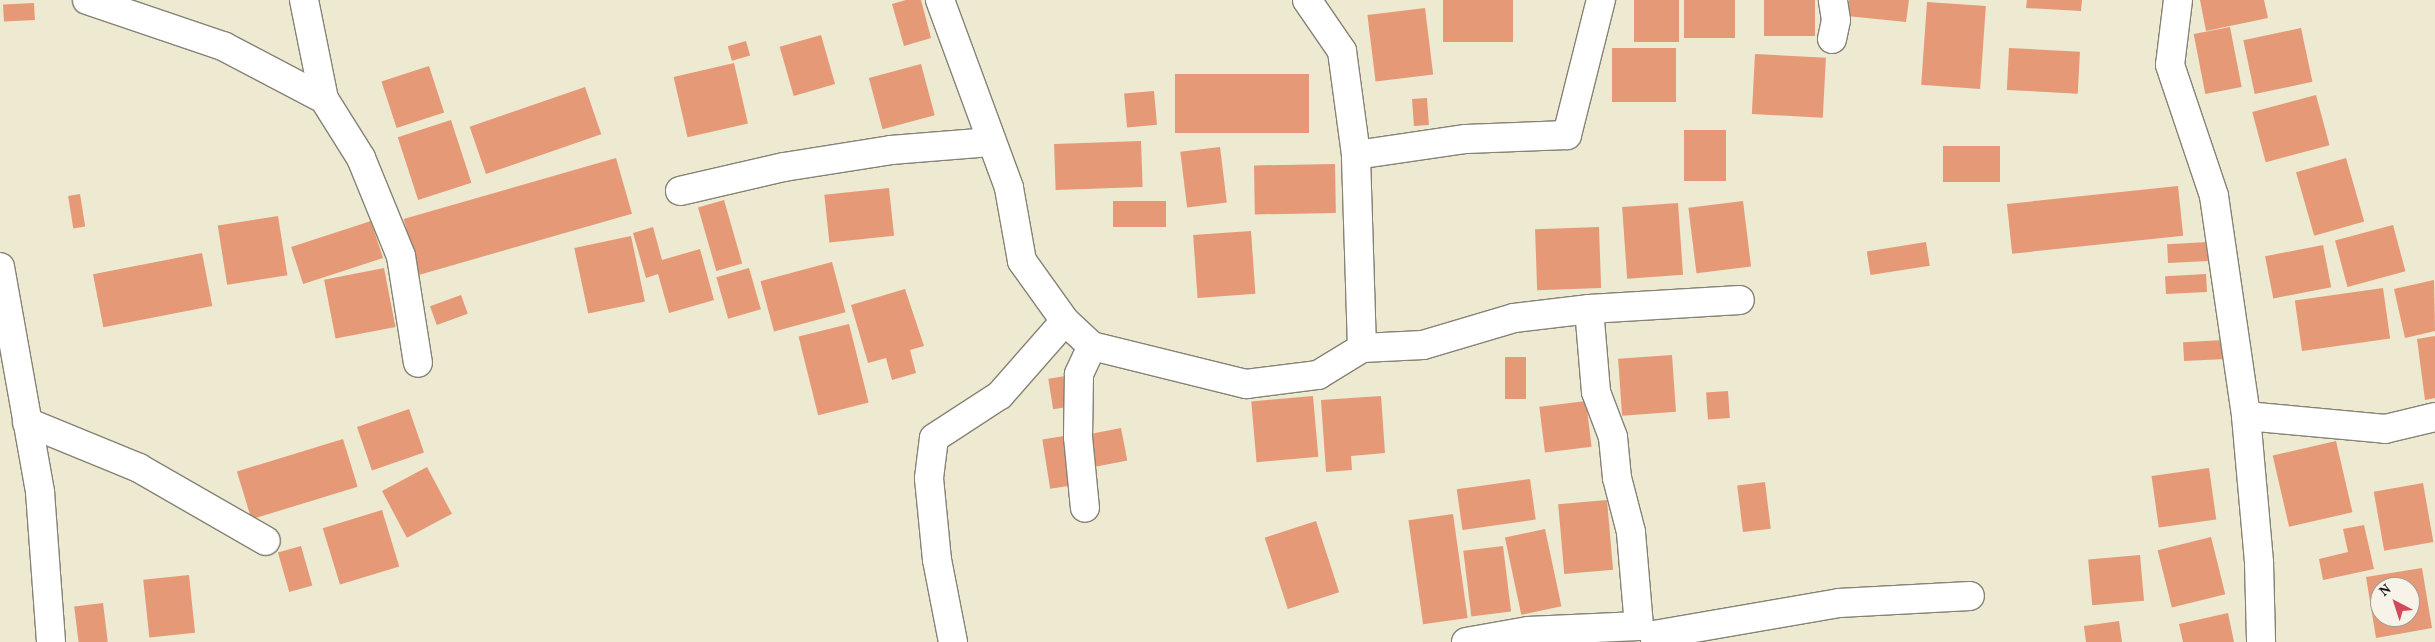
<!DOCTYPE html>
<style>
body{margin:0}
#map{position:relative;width:2435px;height:642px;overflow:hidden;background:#eee9d1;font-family:Vollkorn,serif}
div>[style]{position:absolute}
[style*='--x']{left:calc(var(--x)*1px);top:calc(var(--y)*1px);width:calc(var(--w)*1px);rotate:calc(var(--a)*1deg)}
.building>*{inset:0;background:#e59977;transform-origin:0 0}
.roads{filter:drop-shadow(1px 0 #858276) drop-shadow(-1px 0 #858276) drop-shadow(0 1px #858276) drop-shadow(0 -1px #858276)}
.street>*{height:28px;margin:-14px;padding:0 14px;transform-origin:14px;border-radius:14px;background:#fff}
span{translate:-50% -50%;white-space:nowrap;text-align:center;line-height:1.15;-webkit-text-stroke:4px #f7f3e8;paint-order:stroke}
.north{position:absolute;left:2370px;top:577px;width:50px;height:50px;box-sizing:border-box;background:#f7f3e8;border:1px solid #9f9d96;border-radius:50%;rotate:320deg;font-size:14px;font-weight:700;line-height:20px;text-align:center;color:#1c1c1c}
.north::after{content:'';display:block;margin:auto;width:18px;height:22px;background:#d1495b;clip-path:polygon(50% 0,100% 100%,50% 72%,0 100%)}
</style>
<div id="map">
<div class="building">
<i style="clip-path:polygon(906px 0,921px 0,931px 38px,904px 46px,892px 4px)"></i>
<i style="left:1443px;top:0;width:70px;height:42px"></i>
<i style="left:1634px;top:0;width:45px;height:42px"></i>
<i style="left:1684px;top:0;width:51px;height:38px"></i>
<i style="left:1764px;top:0;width:51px;height:36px"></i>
<i style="clip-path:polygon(1849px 0,1909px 0,1906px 22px,1847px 16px)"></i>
<i style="clip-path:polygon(2027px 0,2082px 0,2081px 11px,2026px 8px)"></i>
<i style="clip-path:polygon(2200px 0,2264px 0,2268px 18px,2206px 31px)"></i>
<i style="left:1927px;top:2px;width:59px;height:83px;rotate:4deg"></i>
<i style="left:34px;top:3px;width:17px;height:31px;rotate:87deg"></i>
<i style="left:1425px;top:8px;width:67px;height:58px;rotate:83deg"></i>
<i style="left:2230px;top:27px;width:61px;height:37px;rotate:79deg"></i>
<i style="left:2301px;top:28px;width:55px;height:59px;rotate:78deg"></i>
<i style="left:821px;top:35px;width:51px;height:43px;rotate:74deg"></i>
<i style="left:746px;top:41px;width:15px;height:19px;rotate:74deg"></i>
<i style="left:1612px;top:48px;width:64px;height:54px"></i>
<i style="left:2009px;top:48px;width:71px;height:42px;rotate:3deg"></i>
<i style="left:1755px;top:54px;width:71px;height:60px;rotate:3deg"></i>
<i style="left:734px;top:63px;width:62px;height:62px;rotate:77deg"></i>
<i style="left:921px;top:64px;width:53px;height:54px;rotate:75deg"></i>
<i style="left:429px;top:66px;width:49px;height:50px;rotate:72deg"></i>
<i style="left:1309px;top:74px;width:59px;height:134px;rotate:90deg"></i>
<i style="left:585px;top:87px;width:50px;height:122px;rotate:71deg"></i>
<i style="left:1154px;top:91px;width:34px;height:30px;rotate:85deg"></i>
<i style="left:2316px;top:95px;width:52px;height:66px;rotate:75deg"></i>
<i style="left:1427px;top:98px;width:27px;height:15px;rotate:86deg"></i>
<i style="left:451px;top:120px;width:66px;height:56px;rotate:72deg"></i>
<i style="left:1684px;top:130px;width:42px;height:51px"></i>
<i style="left:1141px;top:141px;width:46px;height:87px;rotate:88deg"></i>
<i style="left:2000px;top:146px;width:36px;height:57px;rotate:90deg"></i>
<i style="left:1220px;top:147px;width:56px;height:40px;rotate:83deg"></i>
<i style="left:616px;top:158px;width:58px;height:221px;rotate:74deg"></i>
<i style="left:2346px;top:158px;width:66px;height:52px;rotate:74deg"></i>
<i style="left:1335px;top:164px;width:49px;height:81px;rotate:89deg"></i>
<i style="left:2178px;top:186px;width:50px;height:172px;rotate:84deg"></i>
<i style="left:889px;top:188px;width:48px;height:65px;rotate:84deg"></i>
<i style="left:80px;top:194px;width:33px;height:12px;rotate:81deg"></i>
<i style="left:724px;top:200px;width:66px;height:27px;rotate:74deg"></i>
<i style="left:1113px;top:201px;width:53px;height:26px"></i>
<i style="left:1743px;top:201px;width:66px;height:55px;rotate:83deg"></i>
<i style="left:1678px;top:203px;width:72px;height:56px;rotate:86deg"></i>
<i style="left:278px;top:216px;width:60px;height:61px;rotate:81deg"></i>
<i style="left:371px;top:221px;width:39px;height:84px;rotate:72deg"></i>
<i style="left:2393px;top:225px;width:48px;height:60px;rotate:75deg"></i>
<i style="clip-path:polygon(653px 227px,662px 260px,700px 249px,714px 300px,669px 313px,658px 274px,646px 278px,633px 233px)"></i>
<i style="left:1599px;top:227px;width:61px;height:64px;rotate:88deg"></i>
<i style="left:1251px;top:231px;width:63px;height:58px;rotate:86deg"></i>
<i style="left:631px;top:236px;width:67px;height:58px;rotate:78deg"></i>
<i style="left:1926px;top:242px;width:24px;height:60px;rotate:81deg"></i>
<i style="left:2208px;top:242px;width:19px;height:41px;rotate:87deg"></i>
<i style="left:2323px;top:245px;width:43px;height:59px;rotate:79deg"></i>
<i style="left:202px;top:253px;width:54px;height:111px;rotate:79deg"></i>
<i style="left:832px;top:262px;width:52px;height:74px;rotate:75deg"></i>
<i style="left:384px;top:268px;width:60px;height:61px;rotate:79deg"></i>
<i style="left:749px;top:268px;width:43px;height:34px;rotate:74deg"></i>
<i style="left:2206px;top:274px;width:18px;height:41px;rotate:87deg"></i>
<i style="clip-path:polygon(2434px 280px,2435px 331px,2405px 338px,2394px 289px)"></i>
<i style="left:2383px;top:288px;width:51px;height:89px;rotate:82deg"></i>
<i style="clip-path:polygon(905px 289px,924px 346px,910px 350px,916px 373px,892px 380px,886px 358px,868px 363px,851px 305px)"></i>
<i style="left:461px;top:295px;width:20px;height:33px;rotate:70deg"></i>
<i style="left:849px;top:324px;width:81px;height:52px;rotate:76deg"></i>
<i style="clip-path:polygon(2435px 336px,2435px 398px,2425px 400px,2417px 339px)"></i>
<i style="left:2224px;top:340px;width:19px;height:41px;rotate:87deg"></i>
<i style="left:1672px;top:355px;width:57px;height:54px;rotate:86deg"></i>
<i style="left:1505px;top:357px;width:21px;height:42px"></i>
<i style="left:1072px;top:375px;width:31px;height:24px;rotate:81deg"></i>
<i style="left:1728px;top:391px;width:27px;height:22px;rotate:86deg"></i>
<i style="left:1313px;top:396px;width:61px;height:62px;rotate:85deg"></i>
<i style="clip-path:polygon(1381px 396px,1385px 453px,1351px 456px,1352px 470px,1326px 472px,1321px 400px)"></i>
<i style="left:1586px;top:401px;width:46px;height:47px;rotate:83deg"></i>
<i style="left:409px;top:409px;width:46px;height:55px;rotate:71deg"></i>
<i style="left:1121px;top:428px;width:33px;height:34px;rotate:79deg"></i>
<i style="left:1070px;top:435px;width:50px;height:28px;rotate:81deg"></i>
<i style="left:343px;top:439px;width:50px;height:111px;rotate:73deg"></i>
<i style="left:2336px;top:441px;width:73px;height:65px;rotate:77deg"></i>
<i style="left:427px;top:467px;width:53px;height:51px;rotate:62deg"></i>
<i style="left:2209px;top:468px;width:52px;height:58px;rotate:82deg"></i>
<i style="left:1530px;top:479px;width:41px;height:74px;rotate:82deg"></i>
<i style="left:1765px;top:482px;width:47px;height:28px;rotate:83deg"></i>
<i style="left:2423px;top:483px;width:60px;height:50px;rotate:80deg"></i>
<i style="left:1607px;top:500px;width:70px;height:49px;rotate:85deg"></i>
<i style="left:382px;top:510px;width:59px;height:62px;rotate:73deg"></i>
<i style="left:1453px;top:514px;width:105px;height:45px;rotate:82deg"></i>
<i style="left:1316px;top:521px;width:75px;height:54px;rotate:72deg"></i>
<i style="clip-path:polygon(2364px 525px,2374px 569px,2323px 580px,2319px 559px,2348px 552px,2343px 529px)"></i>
<i style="left:1545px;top:529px;width:79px;height:41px;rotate:78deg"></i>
<i style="left:2211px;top:537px;width:59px;height:55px;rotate:76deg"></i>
<i style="left:301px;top:546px;width:41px;height:24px;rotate:74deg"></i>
<i style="left:1503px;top:546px;width:66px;height:40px;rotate:83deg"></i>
<i style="left:2140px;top:555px;width:46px;height:52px;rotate:85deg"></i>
<i style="clip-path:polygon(evenodd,2422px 568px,2432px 628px,2376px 638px,2366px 577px,2422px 568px,2380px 587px,2410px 587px,2410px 617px,2380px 617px,2380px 587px)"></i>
<i style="left:189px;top:575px;width:58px;height:46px;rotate:84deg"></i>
<i style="left:103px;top:603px;width:39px;height:29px;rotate:83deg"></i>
<i style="clip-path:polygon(2228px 613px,2234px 642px,2183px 642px,2179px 624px)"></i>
<i style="clip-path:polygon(2119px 621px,2122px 642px,2086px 642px,2084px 626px)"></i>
</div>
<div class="roads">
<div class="street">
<i style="--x:87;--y:0;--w:144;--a:18.7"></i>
<i style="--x:223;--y:46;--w:114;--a:27.7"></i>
<i style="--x:324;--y:99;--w:70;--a:57.9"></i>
<i style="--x:361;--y:158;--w:106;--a:67.8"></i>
<i style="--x:401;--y:256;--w:108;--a:81"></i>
<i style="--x:304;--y:0;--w:101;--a:78.6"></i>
<i style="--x:940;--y:0;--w:200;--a:69.8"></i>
<i style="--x:1009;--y:188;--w:74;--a:79.9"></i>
<i style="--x:1022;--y:261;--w:74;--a:54.4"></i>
<i style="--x:1065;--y:321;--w:37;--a:43"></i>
<i style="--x:1092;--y:346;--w:31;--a:115"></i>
<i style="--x:1079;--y:374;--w:63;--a:90.9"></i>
<i style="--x:1078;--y:437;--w:71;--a:84.4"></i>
<i style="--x:1307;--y:0;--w:62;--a:55.5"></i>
<i style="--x:1342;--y:51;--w:105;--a:82.3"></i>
<i style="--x:2178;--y:0;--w:65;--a:97"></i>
<i style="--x:2170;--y:65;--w:138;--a:71.4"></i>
<i style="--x:2214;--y:196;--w:222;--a:81.7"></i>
<i style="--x:2246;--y:416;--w:148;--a:84.9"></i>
<i style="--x:2259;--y:563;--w:79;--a:88.5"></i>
<i style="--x:1832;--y:39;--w:19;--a:-78"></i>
<i style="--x:1836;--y:20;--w:20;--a:-99"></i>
<i style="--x:680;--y:191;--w:107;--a:-13"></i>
<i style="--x:784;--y:167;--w:108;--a:-9"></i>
<i style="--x:891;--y:150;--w:100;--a:-4.6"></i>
<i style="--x:0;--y:267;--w:229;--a:79.9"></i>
<i style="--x:40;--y:492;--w:150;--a:85.8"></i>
<i style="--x:1092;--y:346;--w:159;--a:13.9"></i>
<i style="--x:1246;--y:384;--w:73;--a:-7.1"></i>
<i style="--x:1318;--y:375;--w:52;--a:-31.5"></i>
<i style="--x:1362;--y:348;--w:61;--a:-2.8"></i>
<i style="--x:1423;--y:345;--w:95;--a:-16.5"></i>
<i style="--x:1514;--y:318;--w:76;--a:-6.8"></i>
<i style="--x:1589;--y:309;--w:151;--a:-3.4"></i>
<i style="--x:1362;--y:348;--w:193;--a:-91.8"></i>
<i style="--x:1356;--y:155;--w:111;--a:-8.3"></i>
<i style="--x:1466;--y:139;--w:101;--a:-2.3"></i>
<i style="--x:1567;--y:135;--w:139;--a:-75.9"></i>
<i style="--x:2246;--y:416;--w:140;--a:5.3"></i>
<i style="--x:2385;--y:429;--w:51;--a:-13.5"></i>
<i style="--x:27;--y:422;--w:121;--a:22.3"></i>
<i style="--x:139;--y:468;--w:146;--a:29.9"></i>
<i style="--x:953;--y:642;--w:84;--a:-101"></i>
<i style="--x:937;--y:560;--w:82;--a:-95.6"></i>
<i style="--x:929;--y:478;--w:40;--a:-82.9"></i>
<i style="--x:934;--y:438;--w:79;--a:-33.1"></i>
<i style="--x:1000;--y:395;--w:98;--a:-48.7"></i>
<i style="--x:1466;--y:642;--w:63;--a:-10.1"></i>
<i style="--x:1528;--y:631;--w:111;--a:-2.6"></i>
<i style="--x:1639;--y:626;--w:94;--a:-94.9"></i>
<i style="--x:1631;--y:532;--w:56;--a:-104.5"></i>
<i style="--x:1617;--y:478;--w:41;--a:-95.6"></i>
<i style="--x:1613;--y:437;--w:48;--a:-110.7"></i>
<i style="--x:1596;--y:392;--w:83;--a:-94.8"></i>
<i style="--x:1656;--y:642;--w:7;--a:-106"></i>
<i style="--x:1654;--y:635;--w:188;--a:-9.8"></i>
<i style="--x:1839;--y:603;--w:131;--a:-3.1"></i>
</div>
</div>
<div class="north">N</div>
</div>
